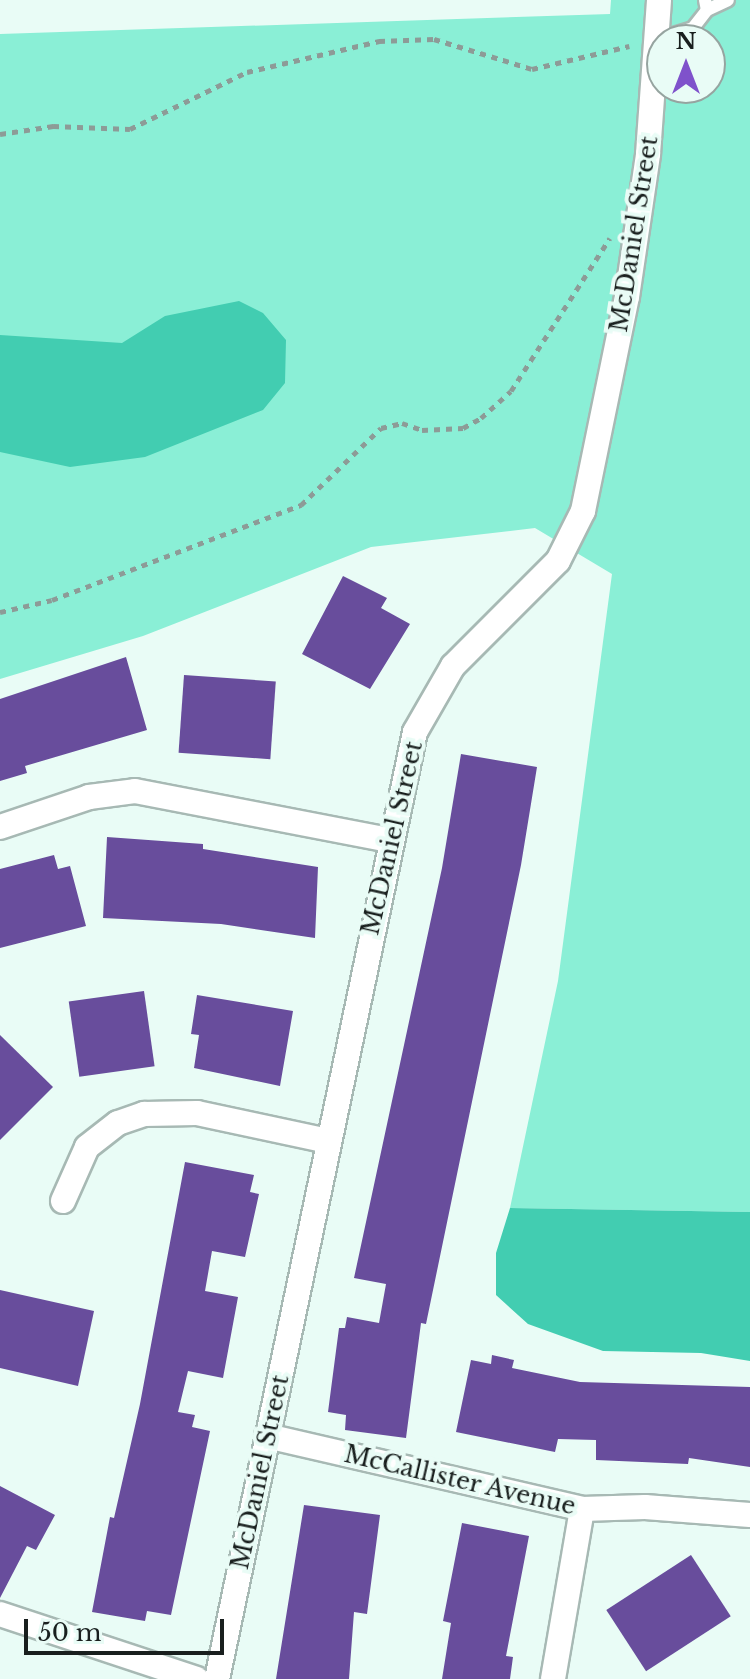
<!DOCTYPE html>
<style>
body{margin:0}
#map{position:relative;width:750px;height:1679px;overflow:hidden;background:#e9fcf6;font-family:"Libre Baskerville",serif}
div>[style]{position:absolute}
[style*='--x']{left:calc(var(--x)*1px);top:calc(var(--y)*1px);width:calc(var(--w)*1px);rotate:calc(var(--a)*1deg)}
.green>*{inset:0;background:#8aefd6}
.water>*{inset:0;background:#42cdb1}
.building>*{inset:0;background:#684d9c;transform-origin:0 0}
.path>*{height:5px;margin-top:-2.5px;transform-origin:0;background:repeating-linear-gradient(90deg,#8d9b97 0 6px,transparent 0 12px)}
.roads{filter:drop-shadow(2px 0 #a7b9b4) drop-shadow(-2px 0 #a7b9b4) drop-shadow(0 2px #a7b9b4) drop-shadow(0 -2px #a7b9b4)}
.service>*{height:12px;margin:-6px;padding:0 6px;transform-origin:6px;border-radius:6px;background:#fff}
.minor>*{height:24px;margin:-12px;padding:0 12px;transform-origin:12px;border-radius:12px;background:#fff}
span{translate:-50% -50%;white-space:nowrap;text-align:center;line-height:1.15;-webkit-text-stroke:8px #e9fcf6;paint-order:stroke}
.street-label{font-size:24px;color:#191f1e}
.north{position:absolute;left:646px;top:24px;width:80px;height:80px;box-sizing:border-box;background:#e9fcf6;border:2px solid #96a4a0;border-radius:50%;rotate:0deg;font-size:22px;font-weight:700;line-height:32px;text-align:center;color:#191f1e}
.north::after{content:'';display:block;margin:auto;width:28px;height:36px;background:#7f52cb;clip-path:polygon(50% 0,100% 100%,50% 72%,0 100%)}
.scale{position:absolute;left:24px;top:1619px;width:200px;height:36px;box-sizing:border-box;border:4px solid #191f1e;border-top:0;padding-left:10px;font-size:24px;line-height:28px;white-space:nowrap;color:#191f1e;-webkit-text-stroke:6px #e9fcf6;paint-order:stroke}
</style>
<div id="map">
<div class="green">
<i style="clip-path:polygon(evenodd,611px 0,750px 0,750px 1212px,510px 1208px,558px 981px,612px 574px,535px 528px,371px 547px,143px 636px,0 679px,0 34px,610px 14px,611px 0,662px 40px,710px 40px,710px 88px,662px 88px,662px 40px)"></i>
</div>
<div class="water">
<i style="clip-path:polygon(239px 301px,263px 313px,286px 340px,285px 383px,263px 410px,145px 457px,70px 467px,0 452px,0 335px,122px 343px,165px 316px)"></i>
<i style="clip-path:polygon(510px 1208px,750px 1212px,750px 1361px,701px 1353px,603px 1351px,528px 1324px,496px 1295px,496px 1253px)"></i>
</div>
<div class="building">
<i style="clip-path:polygon(343px 576px,387px 598px,381px 608px,410px 624px,370px 689px,302px 654px)"></i>
<i style="clip-path:polygon(126px 657px,147px 730px,25px 766px,27px 773px,0 781px,0 699px)"></i>
<i style="left:184px;top:675px;width:92px;height:78px;rotate:4deg"></i>
<i style="clip-path:polygon(461px 754px,537px 767px,521px 865px,426px 1324px,421px 1323px,406px 1438px,345px 1430px,346px 1415px,328px 1412px,339px 1328px,345px 1328px,347px 1317px,379px 1323px,386px 1284px,354px 1278px,442px 868px)"></i>
<i style="clip-path:polygon(107px 837px,203px 844px,203px 849px,318px 867px,315px 938px,221px 924px,103px 918px)"></i>
<i style="clip-path:polygon(54px 855px,58px 869px,70px 866px,86px 926px,0 948px,0 869px)"></i>
<i style="left:144px;top:991px;width:76px;height:76px;rotate:82deg"></i>
<i style="clip-path:polygon(197px 995px,293px 1011px,280px 1086px,194px 1068px,199px 1035px,191px 1034px)"></i>
<i style="clip-path:polygon(0 1035px,53px 1087px,0 1140px)"></i>
<i style="clip-path:polygon(185px 1162px,254px 1175px,250px 1192px,259px 1194px,245px 1257px,212px 1251px,205px 1291px,238px 1297px,223px 1378px,188px 1371px,178px 1412px,195px 1415px,192px 1427px,210px 1431px,171px 1615px,147px 1611px,145px 1621px,92px 1612px,110px 1517px,114px 1518px,140px 1404px)"></i>
<i style="clip-path:polygon(0 1290px,94px 1311px,78px 1386px,0 1368px)"></i>
<i style="clip-path:polygon(492px 1355px,514px 1360px,512px 1368px,580px 1382px,750px 1387px,750px 1467px,689px 1458px,688px 1464px,596px 1460px,596px 1440px,558px 1439px,555px 1452px,456px 1432px,471px 1360px,491px 1364px)"></i>
<i style="clip-path:polygon(0 1486px,55px 1515px,36px 1550px,27px 1546px,0 1598px)"></i>
<i style="clip-path:polygon(304px 1505px,380px 1515px,367px 1614px,354px 1612px,349px 1679px,276px 1679px)"></i>
<i style="clip-path:polygon(462px 1523px,529px 1536px,506px 1656px,513px 1657px,510px 1679px,442px 1679px,451px 1623px,443px 1621px)"></i>
<i style="left:691px;top:1555px;width:73px;height:101px;rotate:57deg"></i>
</div>
<div class="path">
<i style="--x:0;--y:134;--w:54;--a:-8.6"></i>
<i style="--x:53;--y:126;--w:77;--a:2.2"></i>
<i style="--x:130;--y:129;--w:130;--a:-26"></i>
<i style="--x:247;--y:72;--w:136;--a:-13.2"></i>
<i style="--x:379;--y:41;--w:55;--a:-2.1"></i>
<i style="--x:434;--y:39;--w:102;--a:17"></i>
<i style="--x:532;--y:69;--w:100;--a:-13.3"></i>
<i style="--x:0;--y:612;--w:53;--a:-13"></i>
<i style="--x:52;--y:600;--w:267;--a:-20.9"></i>
<i style="--x:301;--y:505;--w:111;--a:-43.9"></i>
<i style="--x:381;--y:428;--w:22;--a:-13"></i>
<i style="--x:402;--y:423;--w:21;--a:19"></i>
<i style="--x:422;--y:430;--w:41;--a:-2.8"></i>
<i style="--x:463;--y:428;--w:21;--a:-29"></i>
<i style="--x:481;--y:418;--w:40;--a:-42"></i>
<i style="--x:511;--y:391;--w:182;--a:-57.1"></i>
</div>
<div class="roads">
<div class="service">
<i style="--x:705;--y:0;--w:10;--a:79"></i>
<i style="--x:707;--y:10;--w:23;--a:-25"></i>
<i style="--x:657;--y:39;--w:38;--a:-17"></i>
<i style="--x:693;--y:28;--w:23;--a:-52"></i>
</div>
<div class="minor">
<i style="--x:0;--y:827;--w:94;--a:-18.6"></i>
<i style="--x:89;--y:797;--w:46;--a:-7.4"></i>
<i style="--x:135;--y:791;--w:260;--a:10.9"></i>
<i style="--x:63;--y:1201;--w:59;--a:-66"></i>
<i style="--x:87;--y:1147;--w:39;--a:-38"></i>
<i style="--x:118;--y:1123;--w:28;--a:-19"></i>
<i style="--x:144;--y:1114;--w:53;--a:-1.1"></i>
<i style="--x:197;--y:1113;--w:134;--a:12.1"></i>
<i style="--x:267;--y:1436;--w:323;--a:13"></i>
<i style="--x:582;--y:1509;--w:63;--a:-1.8"></i>
<i style="--x:645;--y:1507;--w:105;--a:4.4"></i>
<i style="--x:0;--y:1614;--w:207;--a:18.3"></i>
<i style="--x:217;--y:1679;--w:967;--a:-78.19"></i>
<i style="--x:415;--y:732;--w:76;--a:-60.1"></i>
<i style="--x:453;--y:666;--w:148;--a:-45"></i>
<i style="--x:558;--y:561;--w:56;--a:-63.4"></i>
<i style="--x:583;--y:511;--w:218;--a:-78.4"></i>
<i style="--x:627;--y:297;--w:145;--a:-81.6"></i>
<i style="--x:648;--y:154;--w:154;--a:-85.9"></i>
<i style="--x:553;--y:1679;--w:172;--a:-80.3"></i>
</div>
</div>
<div class="street-label">
<span style="left:634px;top:234px;rotate:-81deg">McDaniel Street</span>
<span style="left:392px;top:838px;rotate:-77deg">McDaniel Street</span>
<span style="left:260px;top:1472px;rotate:-78deg">McDaniel Street</span>
<span style="left:460px;top:1480px;rotate:13deg">McCallister Avenue</span>
</div>
<div class="north">N</div>
<div class="scale">50 m</div>
</div>
